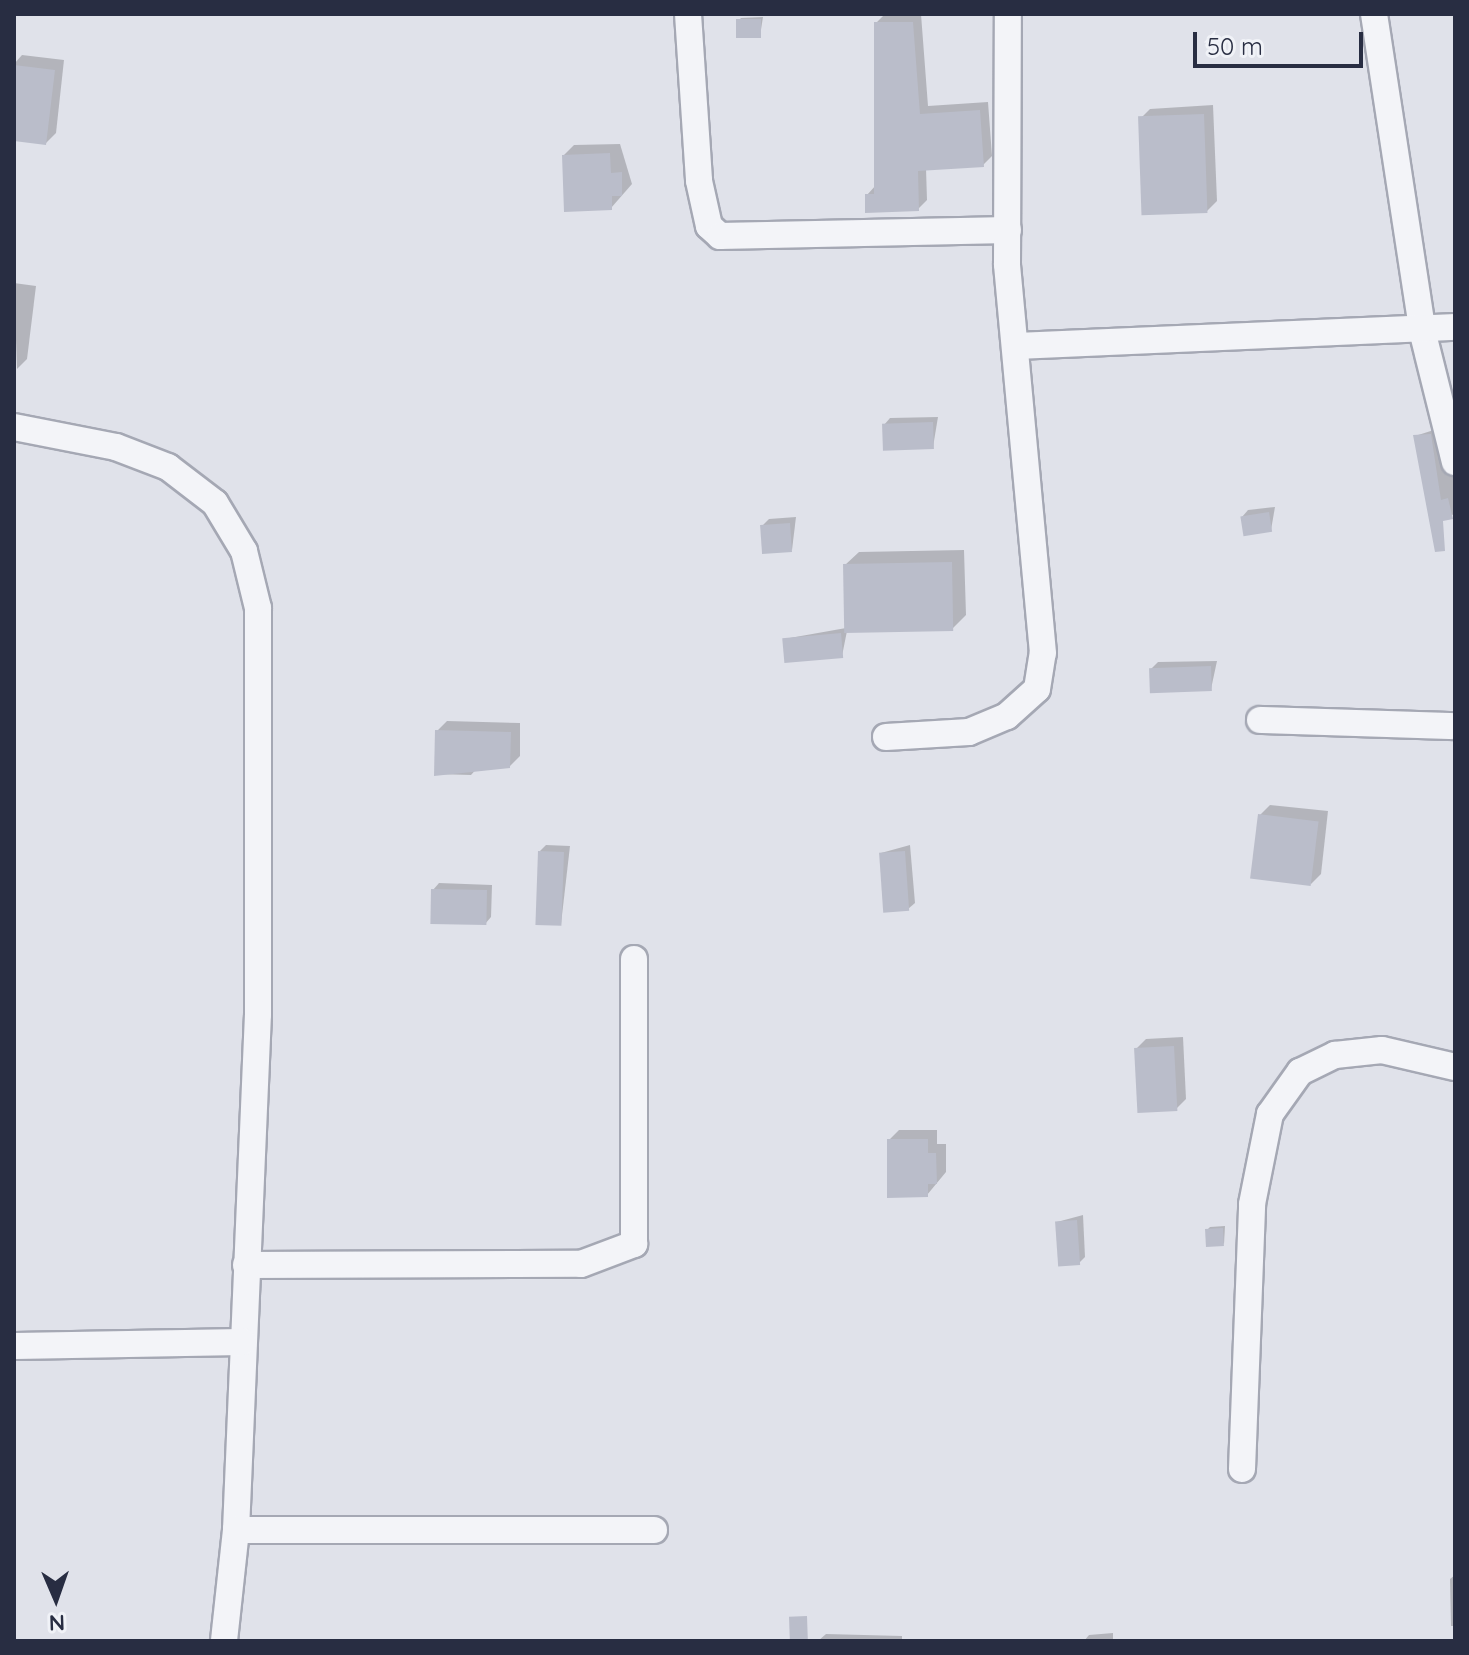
<!DOCTYPE html>
<style>
body{margin:0}
#map{position:relative;width:1469px;height:1655px;overflow:hidden;background:#e0e2ea;font-family:Quicksand,sans-serif}
div>[style]{position:absolute}
[style*='--x']{left:calc(var(--x)*1px);top:calc(var(--y)*1px);width:calc(var(--w)*1px);rotate:calc(var(--a)*1deg)}
.shadow>*{inset:0;background:#0003}
.building>*{inset:0;background:#babdca;transform-origin:0 0}
.roads{filter:drop-shadow(2px 0 #a5a8b4) drop-shadow(-2px 0 #a5a8b4) drop-shadow(0 2px #a5a8b4) drop-shadow(0 -2px #a5a8b4)}
.minor>*{height:26px;margin:-13px;padding:0 13px;transform-origin:13px;border-radius:13px;background:#f3f4f8}
span{translate:-50% -50%;white-space:nowrap;text-align:center;line-height:1.15;-webkit-text-stroke:6px #f0f2f7;paint-order:stroke}
.frame{position:absolute;inset:0;border:16px solid #282d42;pointer-events:none}
.north{position:absolute;left:16px;top:1559px;width:80px;height:80px;-webkit-text-stroke:6px #f0f2f7;paint-order:stroke;rotate:178deg;font-size:22px;font-weight:700;line-height:32px;text-align:center;color:#282d42}
.north::after{content:'';display:block;margin:auto;width:28px;height:36px;background:#282d42;clip-path:polygon(50% 0,100% 100%,50% 72%,0 100%)}
.scale{position:absolute;left:1193px;top:32px;width:170px;height:36px;box-sizing:border-box;border:4px solid #282d42;border-top:0;padding-left:10px;font-size:24px;line-height:28px;white-space:nowrap;color:#282d42;-webkit-text-stroke:6px #f0f2f7;paint-order:stroke}
</style>
<div id="map">
<div class="shadow">
<i style="clip-path:polygon(885px 14px,921px 14px,928px 106px,988px 102px,992px 156px,983px 165px,926px 168px,927px 200px,918px 209px,867px 195px,876px 185px,876px 23px)"></i>
<i style="clip-path:polygon(763px 17px,760px 36px,738px 21px,741px 18px)"></i>
<i style="clip-path:polygon(22px 55px,64px 60px,56px 133px,46px 143px,14px 139px,14px 64px)"></i>
<i style="clip-path:polygon(1213px 105px,1217px 201px,1207px 211px,1140px 119px,1150px 109px)"></i>
<i style="clip-path:polygon(620px 144px,632px 184px,611px 208px,564px 155px,574px 145px)"></i>
<i style="clip-path:polygon(14px 283px,36px 286px,27px 359px,17px 369px)"></i>
<i style="clip-path:polygon(938px 417px,933px 447px,884px 425px,890px 418px)"></i>
<i style="clip-path:polygon(1437px 429px,1455px 469px,1455px 514px,1430px 522px,1415px 436px)"></i>
<i style="clip-path:polygon(1275px 507px,1271px 530px,1242px 517px,1248px 510px)"></i>
<i style="clip-path:polygon(796px 517px,792px 550px,762px 526px,769px 519px)"></i>
<i style="clip-path:polygon(964px 550px,966px 615px,952px 629px,847px 631px,842px 656px,784px 639px,846px 628px,845px 565px,859px 552px)"></i>
<i style="clip-path:polygon(1217px 661px,1211px 689px,1151px 669px,1158px 662px)"></i>
<i style="clip-path:polygon(447px 721px,520px 723px,520px 756px,510px 766px,480px 765px,471px 775px,436px 774px,437px 731px)"></i>
<i style="clip-path:polygon(1270px 805px,1328px 811px,1321px 874px,1311px 884px,1260px 815px)"></i>
<i style="clip-path:polygon(546px 845px,570px 846px,561px 924px,540px 851px)"></i>
<i style="clip-path:polygon(910px 845px,915px 903px,908px 909px,881px 853px)"></i>
<i style="clip-path:polygon(439px 883px,492px 885px,491px 917px,485px 924px,433px 890px)"></i>
<i style="clip-path:polygon(1183px 1037px,1186px 1099px,1176px 1109px,1136px 1049px,1146px 1039px)"></i>
<i style="clip-path:polygon(899px 1130px,937px 1130px,937px 1144px,946px 1144px,946px 1172px,927px 1195px,889px 1140px)"></i>
<i style="clip-path:polygon(1083px 1215px,1085px 1257px,1079px 1263px,1057px 1222px)"></i>
<i style="clip-path:polygon(1225px 1226px,1224px 1244px,1207px 1230px,1210px 1227px)"></i>
<i style="clip-path:polygon(1455px 1575px,1455px 1626px,1451px 1626px,1450px 1579px)"></i>
<i style="clip-path:polygon(1113px 1633px,1113px 1641px,1084px 1641px,1089px 1635px)"></i>
<i style="clip-path:polygon(826px 1634px,902px 1636px,902px 1641px,818px 1641px)"></i>
</div>
<div class="building">
<i style="left:761px;top:19px;width:19px;height:25px;rotate:90deg"></i>
<i style="clip-path:polygon(874px 22px,913px 22px,920px 114px,980px 110px,984px 167px,918px 171px,919px 211px,865px 213px,865px 194px,874px 194px)"></i>
<i style="clip-path:polygon(14px 65px,55px 70px,46px 145px,14px 141px)"></i>
<i style="left:1204px;top:114px;width:99px;height:66px;rotate:88deg"></i>
<i style="clip-path:polygon(610px 153px,611px 173px,622px 172px,622px 196px,612px 196px,612px 210px,564px 212px,562px 155px)"></i>
<i style="left:933px;top:422px;width:27px;height:51px;rotate:88deg"></i>
<i style="clip-path:polygon(1431px 434px,1441px 500px,1448px 498px,1453px 519px,1443px 521px,1445px 551px,1435px 552px,1413px 435px)"></i>
<i style="left:1269px;top:512px;width:20px;height:29px;rotate:81deg"></i>
<i style="left:790px;top:523px;width:29px;height:30px;rotate:86deg"></i>
<i style="left:952px;top:562px;width:69px;height:109px;rotate:89deg"></i>
<i style="left:841px;top:633px;width:25px;height:59px;rotate:85deg"></i>
<i style="left:1211px;top:666px;width:25px;height:62px;rotate:88deg"></i>
<i style="clip-path:polygon(435px 730px,511px 732px,510px 768px,434px 776px)"></i>
<i style="left:1258px;top:814px;width:61px;height:65px;rotate:7deg"></i>
<i style="left:538px;top:851px;width:26px;height:74px;rotate:2deg"></i>
<i style="left:905px;top:851px;width:60px;height:26px;rotate:86deg"></i>
<i style="left:431px;top:889px;width:56px;height:35px;rotate:1deg"></i>
<i style="left:1174px;top:1046px;width:65px;height:40px;rotate:87deg"></i>
<i style="clip-path:polygon(887px 1139px,928px 1139px,928px 1153px,936px 1153px,937px 1184px,928px 1184px,928px 1197px,887px 1198px)"></i>
<i style="left:1077px;top:1220px;width:45px;height:22px;rotate:86deg"></i>
<i style="left:1223px;top:1228px;width:18px;height:18px;rotate:87deg"></i>
<i style="left:807px;top:1616px;width:25px;height:18px;rotate:88deg"></i>
</div>
<div class="roads">
<div class="minor">
<i style="--x:688;--y:14;--w:167;--a:86.2"></i>
<i style="--x:699;--y:181;--w:46;--a:77.5"></i>
<i style="--x:709;--y:226;--w:15;--a:42"></i>
<i style="--x:720;--y:236;--w:288;--a:-1.2"></i>
<i style="--x:1374;--y:14;--w:324;--a:81.3"></i>
<i style="--x:1423;--y:334;--w:132;--a:76"></i>
<i style="--x:1018;--y:346;--w:437;--a:-2.5"></i>
<i style="--x:14;--y:427;--w:104;--a:11.1"></i>
<i style="--x:116;--y:447;--w:56;--a:21"></i>
<i style="--x:168;--y:467;--w:59;--a:37.5"></i>
<i style="--x:215;--y:503;--w:56;--a:58.9"></i>
<i style="--x:244;--y:551;--w:59;--a:76.2"></i>
<i style="--x:258;--y:608;--w:406;--a:90"></i>
<i style="--x:258;--y:1014;--w:516;--a:92.44"></i>
<i style="--x:236;--y:1530;--w:112;--a:96.2"></i>
<i style="--x:1260;--y:720;--w:192;--a:1.8"></i>
<i style="--x:886;--y:737;--w:83;--a:-3.4"></i>
<i style="--x:969;--y:732;--w:41;--a:-22.8"></i>
<i style="--x:1007;--y:716;--w:40;--a:-42"></i>
<i style="--x:1037;--y:689;--w:36;--a:-81"></i>
<i style="--x:1043;--y:653;--w:391;--a:-95.3"></i>
<i style="--x:1007;--y:264;--w:250;--a:-89.8"></i>
<i style="--x:246;--y:1265;--w:335;--a:-0.2"></i>
<i style="--x:581;--y:1264;--w:57;--a:-20.7"></i>
<i style="--x:634;--y:1244;--w:285;--a:-90"></i>
<i style="--x:14;--y:1346;--w:229;--a:-1"></i>
<i style="--x:1242;--y:1469;--w:265;--a:-87.8"></i>
<i style="--x:1252;--y:1204;--w:92;--a:-78.7"></i>
<i style="--x:1270;--y:1114;--w:52;--a:-54.5"></i>
<i style="--x:1300;--y:1072;--w:39;--a:-26"></i>
<i style="--x:1335;--y:1055;--w:47;--a:-6.1"></i>
<i style="--x:1382;--y:1050;--w:75;--a:13.1"></i>
<i style="--x:236;--y:1530;--w:418;--a:0"></i>
</div>
</div>
<div class="frame"></div>
<div class="north">N</div>
<div class="scale">50 m</div>
</div>
